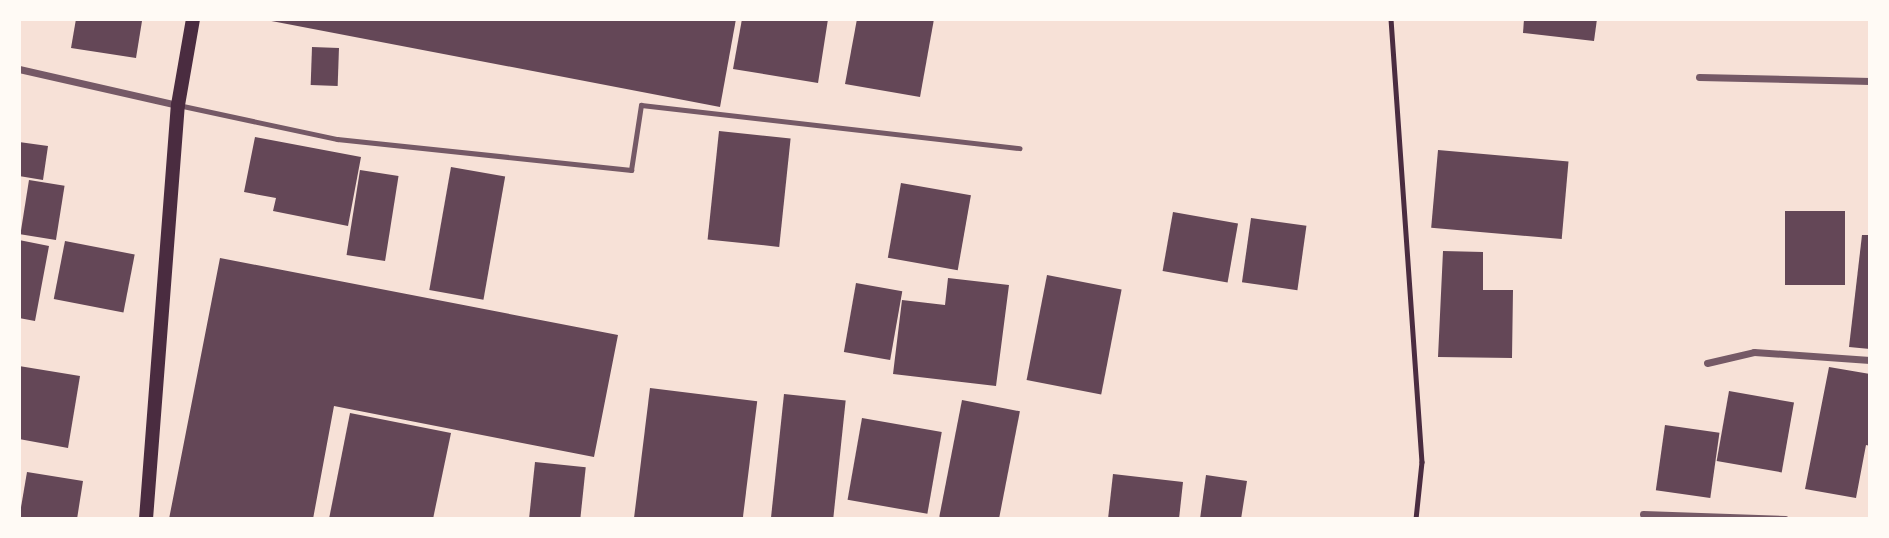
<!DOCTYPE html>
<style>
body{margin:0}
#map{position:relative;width:1889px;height:538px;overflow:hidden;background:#f7e1d7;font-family:"Roboto Condensed",sans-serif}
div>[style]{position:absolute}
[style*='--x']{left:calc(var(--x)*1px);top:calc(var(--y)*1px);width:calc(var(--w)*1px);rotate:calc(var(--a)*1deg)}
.building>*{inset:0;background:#644757;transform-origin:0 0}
.path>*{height:4.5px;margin:-2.25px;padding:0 2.25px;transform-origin:2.25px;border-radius:2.25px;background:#4a2c40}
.service>*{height:5px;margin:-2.5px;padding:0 2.5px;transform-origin:2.5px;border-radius:2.5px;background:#755966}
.minor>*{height:7px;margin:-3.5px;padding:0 3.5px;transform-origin:3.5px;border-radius:3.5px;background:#755966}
.secondary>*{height:14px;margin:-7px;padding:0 7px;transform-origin:7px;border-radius:7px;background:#4a2c40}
span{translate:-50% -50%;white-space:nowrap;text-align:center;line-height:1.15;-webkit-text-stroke:6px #fffaf5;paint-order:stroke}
.frame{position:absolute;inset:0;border:21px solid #fffaf5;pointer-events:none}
</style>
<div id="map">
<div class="building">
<i style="clip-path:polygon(76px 19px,142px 21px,136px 58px,71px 48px)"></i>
<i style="clip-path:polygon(261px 19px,736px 19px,720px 107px)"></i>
<i style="clip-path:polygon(742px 19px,828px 19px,818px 83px,733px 69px)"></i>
<i style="clip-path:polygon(857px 19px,934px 19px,920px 97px,845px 84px)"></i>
<i style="clip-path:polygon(1524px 19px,1597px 19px,1594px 41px,1523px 33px)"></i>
<i style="left:312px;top:47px;width:27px;height:38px;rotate:2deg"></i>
<i style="left:719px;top:131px;width:72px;height:109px;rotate:6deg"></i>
<i style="clip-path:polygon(255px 137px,361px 157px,348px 226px,273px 211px,276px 198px,244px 192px)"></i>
<i style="clip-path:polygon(19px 142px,48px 146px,43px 180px,19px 176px)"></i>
<i style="left:1438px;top:150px;width:131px;height:78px;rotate:5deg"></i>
<i style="left:451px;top:167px;width:55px;height:125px;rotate:10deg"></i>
<i style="left:360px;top:170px;width:39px;height:86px;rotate:9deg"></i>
<i style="left:29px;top:180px;width:36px;height:55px;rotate:9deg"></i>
<i style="left:901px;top:183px;width:71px;height:76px;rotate:10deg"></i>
<i style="left:1785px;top:211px;width:60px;height:74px"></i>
<i style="left:1173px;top:212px;width:66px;height:60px;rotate:10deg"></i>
<i style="left:1251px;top:218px;width:56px;height:65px;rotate:8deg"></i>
<i style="clip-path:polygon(1862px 235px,1870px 235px,1870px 349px,1849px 347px)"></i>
<i style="clip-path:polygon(19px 240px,49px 246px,35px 321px,19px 318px)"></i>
<i style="left:65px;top:241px;width:71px;height:59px;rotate:11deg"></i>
<i style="clip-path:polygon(1443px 251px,1483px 252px,1483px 290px,1513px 290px,1512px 358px,1438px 357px)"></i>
<i style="clip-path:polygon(220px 258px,618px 335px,594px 457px,334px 406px,313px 519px,169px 519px)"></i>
<i style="left:1047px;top:275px;width:76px;height:107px;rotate:11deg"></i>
<i style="clip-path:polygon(948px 278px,1009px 285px,996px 386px,893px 374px,902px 300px,945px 305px)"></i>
<i style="left:856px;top:283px;width:47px;height:70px;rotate:10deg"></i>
<i style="clip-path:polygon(19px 366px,80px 376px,68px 448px,19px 439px)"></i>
<i style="clip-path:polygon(1829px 367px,1870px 374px,1870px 446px,1866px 445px,1856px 498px,1805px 489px)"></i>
<i style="left:650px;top:388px;width:108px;height:132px;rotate:7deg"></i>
<i style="left:1729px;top:391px;width:66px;height:71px;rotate:10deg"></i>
<i style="left:784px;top:394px;width:62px;height:126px;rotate:6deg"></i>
<i style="left:962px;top:400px;width:59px;height:119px;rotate:11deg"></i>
<i style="clip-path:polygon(350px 413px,451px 433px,433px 519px,329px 519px)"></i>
<i style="left:862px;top:418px;width:81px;height:83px;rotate:10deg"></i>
<i style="left:1665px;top:425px;width:55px;height:66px;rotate:8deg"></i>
<i style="left:535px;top:462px;width:51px;height:57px;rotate:6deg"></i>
<i style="clip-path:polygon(27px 472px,83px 481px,77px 519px,19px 519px)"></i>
<i style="clip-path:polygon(1113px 474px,1183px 482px,1179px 519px,1108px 519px)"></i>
<i style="clip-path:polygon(1206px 475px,1247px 481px,1241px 519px,1200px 519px)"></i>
</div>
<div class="path">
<i style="--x:1391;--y:19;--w:444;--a:86"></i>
<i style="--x:1422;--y:462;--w:57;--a:96"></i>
</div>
<div class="service">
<i style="--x:178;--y:105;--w:163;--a:12.1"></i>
<i style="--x:337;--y:139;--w:296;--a:6"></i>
<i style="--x:631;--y:170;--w:66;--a:-81.3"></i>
<i style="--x:641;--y:105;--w:381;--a:6.5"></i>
</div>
<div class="minor">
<i style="--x:19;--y:69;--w:163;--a:12.8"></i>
<i style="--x:1699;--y:77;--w:171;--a:1.3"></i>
<i style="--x:1707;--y:363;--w:48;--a:-13.2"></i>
<i style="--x:1754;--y:352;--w:116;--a:3.9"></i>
<i style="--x:1643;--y:514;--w:142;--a:2"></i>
</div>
<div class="secondary">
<i style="--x:146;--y:519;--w:415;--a:-85.6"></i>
<i style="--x:178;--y:105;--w:87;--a:-80.1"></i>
</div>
<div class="frame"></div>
</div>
